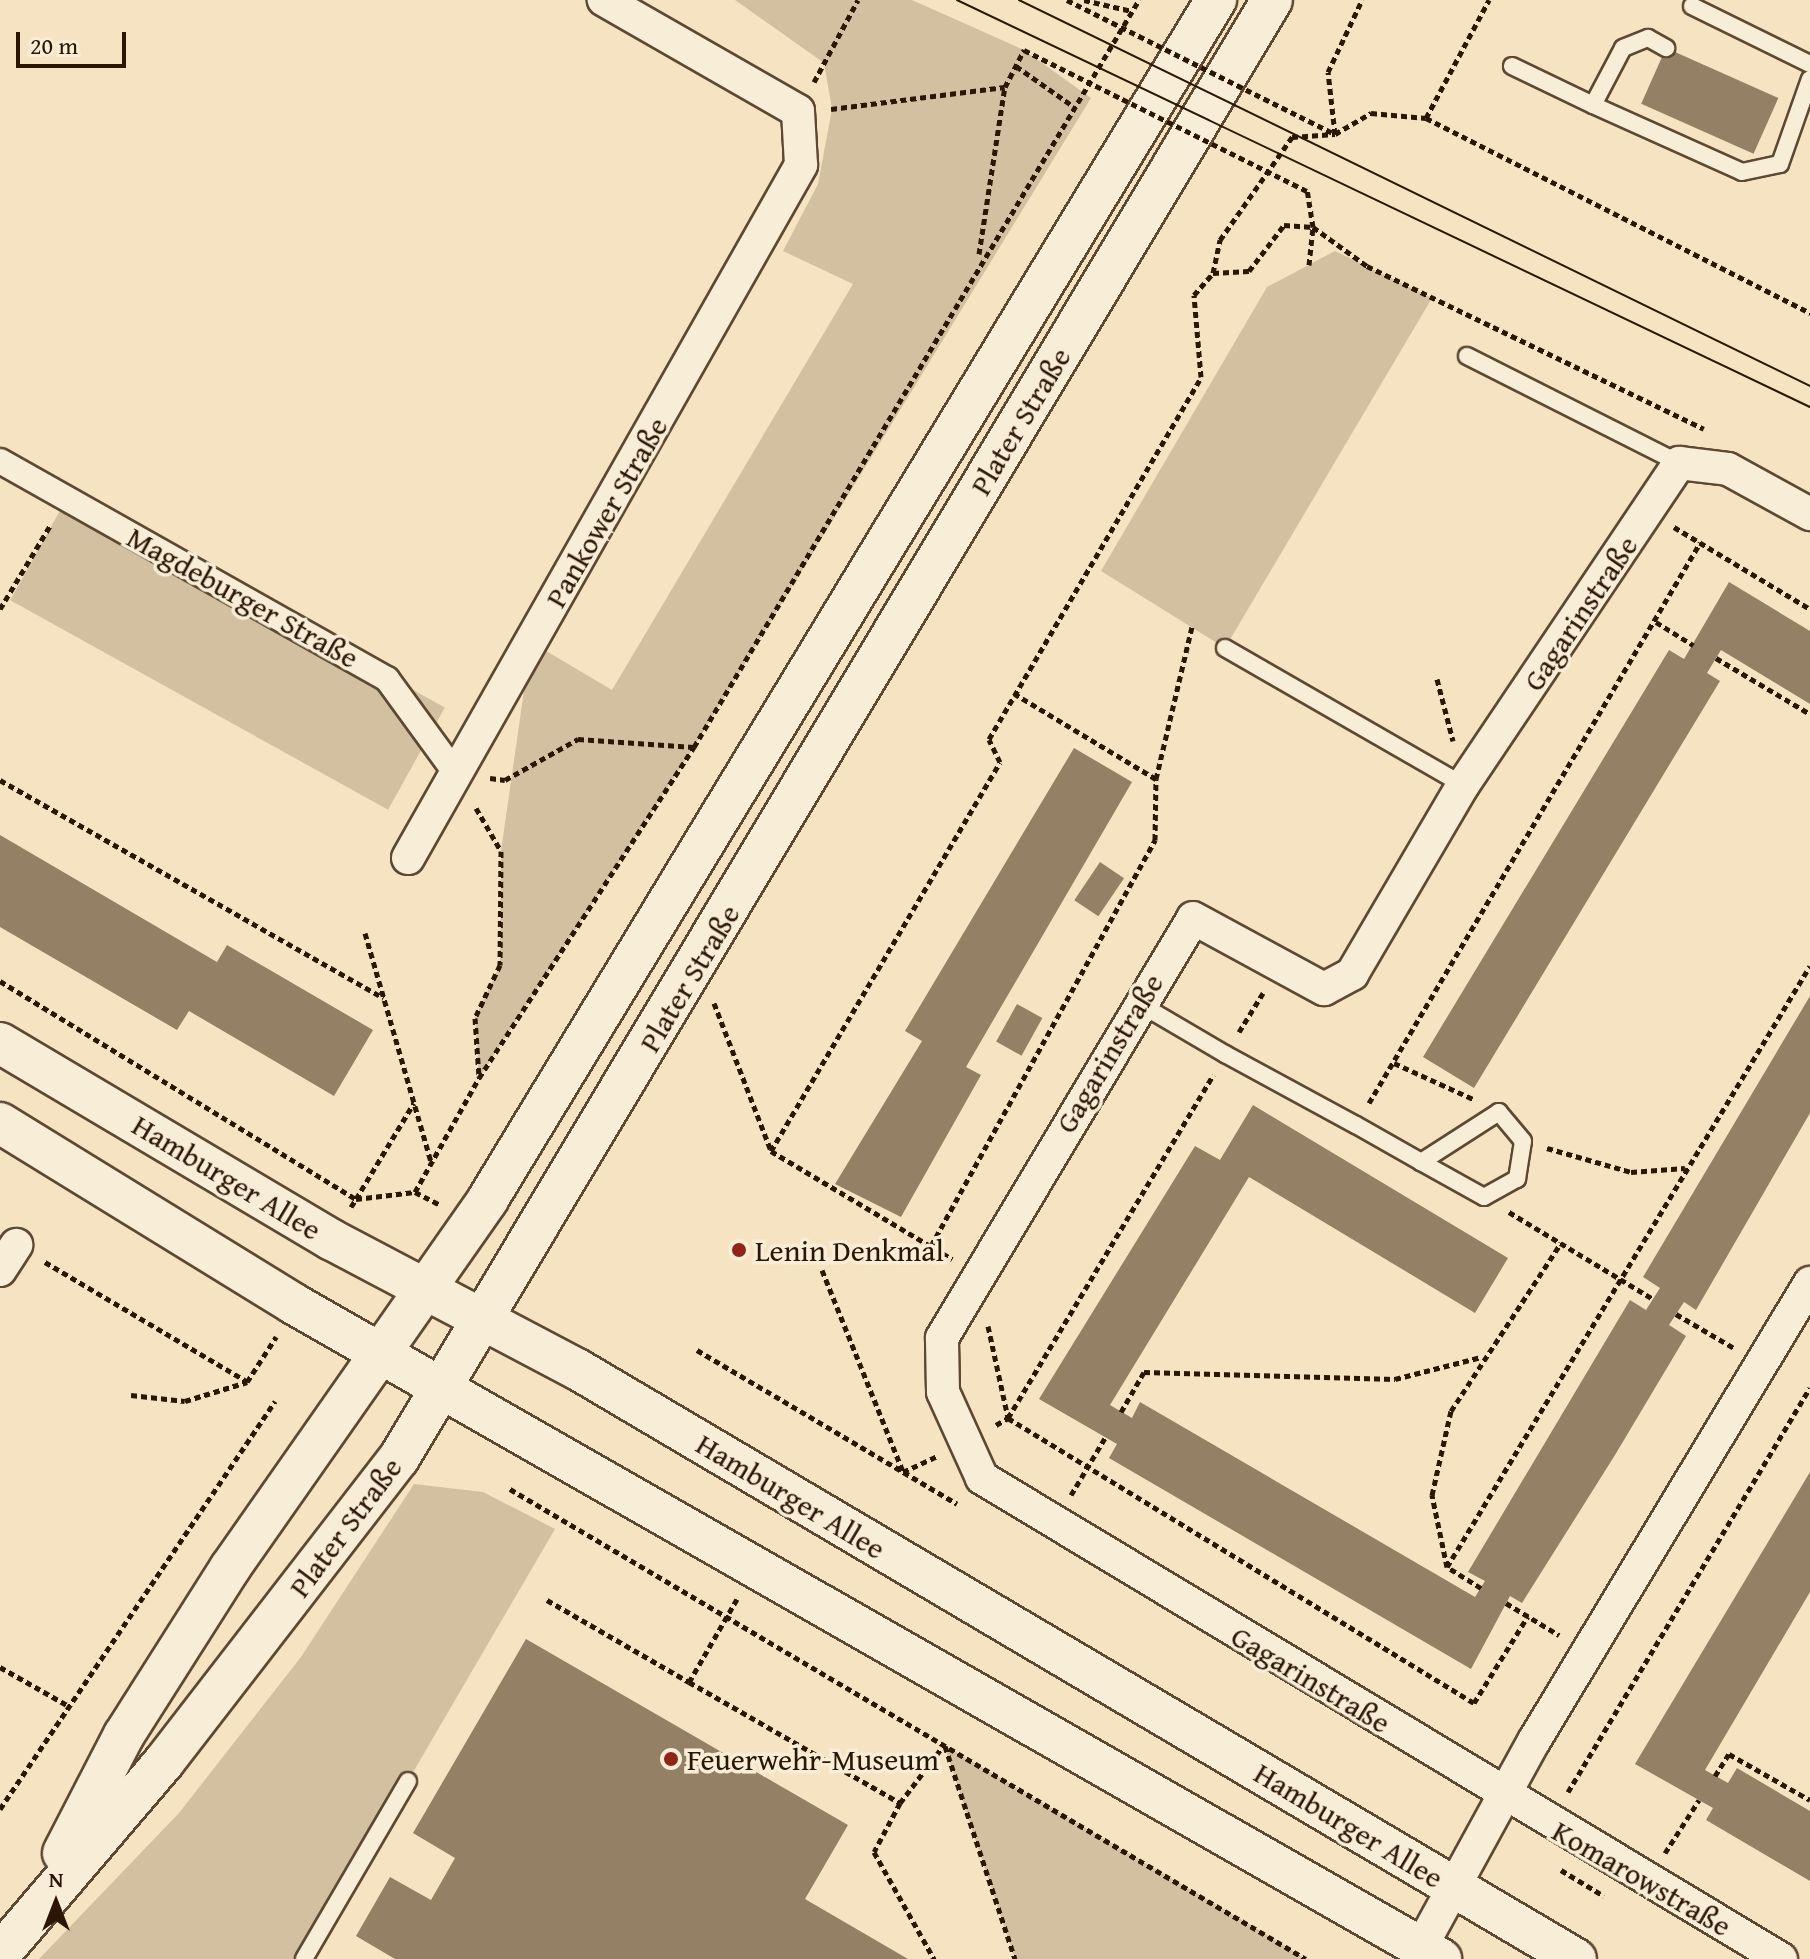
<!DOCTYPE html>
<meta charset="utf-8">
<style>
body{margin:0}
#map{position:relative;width:1810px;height:1959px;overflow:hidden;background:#f5e3c1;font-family:"Gentium Book Plus",serif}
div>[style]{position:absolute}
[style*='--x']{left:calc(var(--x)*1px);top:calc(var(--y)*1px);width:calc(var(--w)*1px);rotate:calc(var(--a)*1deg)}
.green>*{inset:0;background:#d2c0a1;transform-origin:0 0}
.building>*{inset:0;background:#948165;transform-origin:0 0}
.path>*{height:5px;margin-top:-2.5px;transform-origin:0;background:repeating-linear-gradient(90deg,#2a1602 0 6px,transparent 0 10px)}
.roads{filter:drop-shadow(2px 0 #5d4932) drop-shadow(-2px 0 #5d4932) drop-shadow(0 2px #5d4932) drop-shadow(0 -2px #5d4932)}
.service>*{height:16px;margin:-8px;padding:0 8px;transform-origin:8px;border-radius:8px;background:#f8edd7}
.pedestrian>*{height:24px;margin:-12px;padding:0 12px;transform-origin:12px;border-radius:12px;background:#f8edd7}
.minor>*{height:32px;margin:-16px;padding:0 16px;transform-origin:16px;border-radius:16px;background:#f8edd7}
.tertiary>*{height:40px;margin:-20px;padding:0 20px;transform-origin:20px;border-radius:20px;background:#f8edd7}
.tram>*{height:2px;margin:-1px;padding:0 1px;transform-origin:1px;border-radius:1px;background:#2a1602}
.path-bridge>*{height:5px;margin-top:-2.5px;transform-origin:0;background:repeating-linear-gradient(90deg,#2a1602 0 6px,transparent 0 10px)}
.dots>*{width:22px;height:22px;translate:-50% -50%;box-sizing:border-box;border:4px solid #f8edd7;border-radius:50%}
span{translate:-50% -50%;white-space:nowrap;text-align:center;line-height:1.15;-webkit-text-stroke:7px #f8edd7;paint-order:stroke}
.street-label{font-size:30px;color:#2a1602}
.poi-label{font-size:30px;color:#2a1602}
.left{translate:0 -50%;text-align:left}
.north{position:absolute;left:16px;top:1863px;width:80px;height:80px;-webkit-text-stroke:6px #f8edd7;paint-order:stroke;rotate:0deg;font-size:22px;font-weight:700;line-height:32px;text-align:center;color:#2a1602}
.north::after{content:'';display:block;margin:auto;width:28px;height:36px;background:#2a1602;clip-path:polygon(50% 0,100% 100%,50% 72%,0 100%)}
.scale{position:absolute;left:16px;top:32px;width:110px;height:36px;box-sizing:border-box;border:4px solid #2a1602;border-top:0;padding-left:10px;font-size:24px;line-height:28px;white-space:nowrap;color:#2a1602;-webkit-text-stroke:6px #f8edd7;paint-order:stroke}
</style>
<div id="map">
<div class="green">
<i style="clip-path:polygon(735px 0,912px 0,1024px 50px,1091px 98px,694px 747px,479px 1078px,475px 1018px,500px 965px,501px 851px,531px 642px,612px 690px,853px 284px,783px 251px,818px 184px,832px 109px,824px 63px)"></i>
<i style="clip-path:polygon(1335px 251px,1432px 298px,1225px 648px,1101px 571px,1267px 287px)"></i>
<i style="left:67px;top:498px;width:432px;height:117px;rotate:29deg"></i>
<i style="clip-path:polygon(414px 1484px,483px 1492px,555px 1529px,304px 1959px,39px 1959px,179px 1813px,301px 1657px)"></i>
<i style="clip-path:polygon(944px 1745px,1259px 1930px,1306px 1959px,1015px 1959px)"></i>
</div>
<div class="building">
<i style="left:1666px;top:48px;width:123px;height:61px;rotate:24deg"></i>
<i style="clip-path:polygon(1729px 582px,1810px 631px,1810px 704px,1721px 650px,1707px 673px,1720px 681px,1474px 1088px,1423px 1057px,1669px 650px,1684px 659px)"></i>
<i style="clip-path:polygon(1074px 748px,1132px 782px,966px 1067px,981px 1075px,901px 1217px,835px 1184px,922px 1041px,905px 1031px)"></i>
<i style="clip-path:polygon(0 835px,217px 962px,227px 945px,373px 1030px,334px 1096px,189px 1011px,177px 1030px,0 927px)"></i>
<i style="left:1100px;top:862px;width:29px;height:46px;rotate:34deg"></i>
<i style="clip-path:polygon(1810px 996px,1810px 1113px,1696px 1310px,1684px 1302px,1669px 1325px,1686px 1336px,1615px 1455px,1522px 1603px,1510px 1596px,1471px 1669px,1109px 1458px,1117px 1444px,1039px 1399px,1195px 1146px,1220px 1160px,1253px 1105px,1508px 1258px,1475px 1313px,1249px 1177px,1110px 1405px,1132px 1418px,1140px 1402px,1475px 1597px,1485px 1581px,1468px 1572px,1630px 1300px,1646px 1310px,1660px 1288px,1643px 1277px)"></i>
<i style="left:1017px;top:1004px;width:29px;height:43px;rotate:29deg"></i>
<i style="clip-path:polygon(1810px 1472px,1810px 1592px,1705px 1770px,1728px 1783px,1737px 1768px,1810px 1811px,1810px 1881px,1706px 1820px,1713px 1808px,1635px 1764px)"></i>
<i style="clip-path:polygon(526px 1639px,848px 1825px,805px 1899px,908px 1959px,395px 1959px,356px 1936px,390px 1877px,431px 1900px,455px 1858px,413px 1833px)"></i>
</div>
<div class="path">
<i style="--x:1084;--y:0;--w:49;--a:12.9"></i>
<i style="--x:1016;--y:66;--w:70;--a:35.1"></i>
<i style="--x:814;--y:82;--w:93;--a:-61.8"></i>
<i style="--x:831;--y:109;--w:175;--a:-7.2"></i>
<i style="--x:1426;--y:118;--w:134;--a:-61.9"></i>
<i style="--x:1335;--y:134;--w:42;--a:-30.3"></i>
<i style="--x:1371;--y:113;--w:55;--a:5.2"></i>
<i style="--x:1426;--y:118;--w:431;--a:26.9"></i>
<i style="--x:979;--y:254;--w:169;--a:-81.2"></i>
<i style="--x:1005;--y:87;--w:42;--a:-62.8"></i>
<i style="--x:1309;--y:265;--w:38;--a:-84"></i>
<i style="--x:1313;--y:227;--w:67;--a:35.8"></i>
<i style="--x:1367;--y:266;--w:374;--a:25.8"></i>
<i style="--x:1213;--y:273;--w:36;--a:-3"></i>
<i style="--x:1249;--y:271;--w:58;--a:-52.7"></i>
<i style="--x:1284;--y:225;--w:29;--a:4"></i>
<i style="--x:1313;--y:227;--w:36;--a:-99"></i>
<i style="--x:1674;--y:527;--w:159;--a:31.1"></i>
<i style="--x:0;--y:609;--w:99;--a:-59"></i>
<i style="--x:1656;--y:622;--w:44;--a:31.9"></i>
<i style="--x:1716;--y:658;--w:109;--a:30.8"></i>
<i style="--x:1437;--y:679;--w:64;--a:75.5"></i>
<i style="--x:490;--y:778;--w:15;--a:8"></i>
<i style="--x:505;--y:780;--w:84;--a:-29.3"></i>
<i style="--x:578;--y:739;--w:116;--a:3.9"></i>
<i style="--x:1156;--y:779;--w:156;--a:-76.7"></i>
<i style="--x:0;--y:780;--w:441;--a:29.6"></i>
<i style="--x:476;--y:808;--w:50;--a:59.8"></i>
<i style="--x:501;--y:851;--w:114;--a:90.5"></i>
<i style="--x:500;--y:965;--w:59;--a:115.3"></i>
<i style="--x:475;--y:1018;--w:59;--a:86.1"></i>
<i style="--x:365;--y:933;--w:237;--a:73.9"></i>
<i style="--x:0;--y:981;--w:417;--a:31.5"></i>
<i style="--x:356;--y:1199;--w:112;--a:-58.9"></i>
<i style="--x:714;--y:1003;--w:159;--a:68.9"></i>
<i style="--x:771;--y:1151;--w:451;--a:-59.5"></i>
<i style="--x:1000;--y:762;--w:25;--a:-116"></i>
<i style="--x:989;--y:739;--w:420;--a:-59.6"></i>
<i style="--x:1201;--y:377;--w:82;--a:-94.9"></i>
<i style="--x:1194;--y:295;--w:29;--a:-49"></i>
<i style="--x:1213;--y:273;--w:34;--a:-78"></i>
<i style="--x:1220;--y:240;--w:126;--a:-55"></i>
<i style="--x:1292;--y:137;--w:43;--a:-4"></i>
<i style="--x:1335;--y:134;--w:62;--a:-96.4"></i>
<i style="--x:1328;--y:72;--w:80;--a:-64.7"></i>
<i style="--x:1239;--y:1032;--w:46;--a:-58.4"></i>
<i style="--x:1394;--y:1063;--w:87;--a:24.5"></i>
<i style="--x:1369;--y:1103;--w:651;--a:-59.41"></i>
<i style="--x:1547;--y:1148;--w:87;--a:15.9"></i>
<i style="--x:1631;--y:1172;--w:54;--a:-4.2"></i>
<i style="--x:771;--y:1151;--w:211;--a:30.8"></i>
<i style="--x:415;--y:1192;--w:131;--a:-60.7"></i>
<i style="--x:479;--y:1078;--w:395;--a:-57"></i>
<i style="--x:694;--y:747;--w:870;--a:-59.22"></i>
<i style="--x:351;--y:1207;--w:9;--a:-58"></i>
<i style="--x:356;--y:1199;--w:59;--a:-6.8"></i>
<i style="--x:415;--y:1192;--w:28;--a:27"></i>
<i style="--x:1509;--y:1212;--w:168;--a:31.1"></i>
<i style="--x:931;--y:1246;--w:464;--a:-61.1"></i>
<i style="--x:1155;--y:840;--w:61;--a:-89.1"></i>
<i style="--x:1156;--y:779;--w:165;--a:-148.9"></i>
<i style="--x:45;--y:1262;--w:234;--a:30.6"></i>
<i style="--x:822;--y:1270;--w:218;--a:68.1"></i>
<i style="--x:903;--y:1472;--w:38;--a:-25"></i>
<i style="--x:1676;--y:1314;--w:67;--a:30.4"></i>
<i style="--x:988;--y:1326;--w:94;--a:77.7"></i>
<i style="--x:1008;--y:1418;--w:546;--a:31.45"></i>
<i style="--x:1474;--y:1703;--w:102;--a:-58.2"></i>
<i style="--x:697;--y:1350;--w:302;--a:30.6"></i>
<i style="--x:131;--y:1395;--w:54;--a:6.3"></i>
<i style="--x:185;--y:1401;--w:65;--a:-17"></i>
<i style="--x:247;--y:1382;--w:54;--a:-57.2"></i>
<i style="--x:1121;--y:1412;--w:46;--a:-60.1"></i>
<i style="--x:1144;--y:1372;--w:251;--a:1.6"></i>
<i style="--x:1395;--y:1379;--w:89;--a:-14.3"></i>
<i style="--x:996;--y:1425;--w:14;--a:-30"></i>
<i style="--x:1008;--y:1418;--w:400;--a:-59.1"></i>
<i style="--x:510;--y:1489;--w:924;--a:30.56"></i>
<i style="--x:1071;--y:1495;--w:66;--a:-59.2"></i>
<i style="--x:1447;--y:1567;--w:702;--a:-58.87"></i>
<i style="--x:1481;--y:1588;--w:40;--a:-148"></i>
<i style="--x:1447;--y:1567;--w:74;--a:-101.8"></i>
<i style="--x:1432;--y:1495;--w:86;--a:-77.3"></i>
<i style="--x:1451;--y:1411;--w:201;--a:-56.8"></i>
<i style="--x:737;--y:1599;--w:96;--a:120"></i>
<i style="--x:689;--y:1682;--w:243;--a:29.8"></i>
<i style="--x:900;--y:1803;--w:73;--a:-52.8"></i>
<i style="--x:547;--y:1600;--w:164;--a:30"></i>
<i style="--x:1506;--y:1603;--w:62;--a:31.1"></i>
<i style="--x:0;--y:1667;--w:77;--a:29.6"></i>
<i style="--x:945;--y:1746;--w:224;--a:71.8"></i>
<i style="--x:1715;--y:1776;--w:26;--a:-58"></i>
<i style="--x:1729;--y:1754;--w:93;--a:29.6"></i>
<i style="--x:1568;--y:1792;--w:471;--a:-59.1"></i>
<i style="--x:900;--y:1803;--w:55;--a:118"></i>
<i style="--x:874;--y:1852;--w:123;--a:60.7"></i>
<i style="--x:0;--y:1809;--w:492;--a:-56"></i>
<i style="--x:1665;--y:1853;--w:63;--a:-57.3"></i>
<i style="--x:1561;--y:1870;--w:50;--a:31.2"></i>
</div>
<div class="roads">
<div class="service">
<i style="--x:1692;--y:6;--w:131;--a:26.2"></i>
<i style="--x:1512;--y:66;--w:90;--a:25.7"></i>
<i style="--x:1593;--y:105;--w:64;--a:-62.2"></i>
<i style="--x:1623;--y:48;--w:27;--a:-22"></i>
<i style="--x:1648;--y:38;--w:21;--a:29"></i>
<i style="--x:1593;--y:105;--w:163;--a:24.2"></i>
<i style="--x:1742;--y:172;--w:39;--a:-12"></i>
<i style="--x:1780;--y:164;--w:90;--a:-70.6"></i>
<i style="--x:1467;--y:356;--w:237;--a:26.8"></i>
<i style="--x:1225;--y:648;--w:275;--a:29.9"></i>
<i style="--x:1138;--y:1003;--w:101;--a:30.4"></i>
<i style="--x:1225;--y:1054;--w:149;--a:28.5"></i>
<i style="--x:1356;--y:1125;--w:75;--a:29.6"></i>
<i style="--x:1421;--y:1162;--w:72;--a:29.1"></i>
<i style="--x:1484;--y:1197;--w:38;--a:-29"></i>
<i style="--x:1517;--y:1179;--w:38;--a:-81"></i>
<i style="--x:1523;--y:1141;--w:38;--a:-130"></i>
<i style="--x:1499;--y:1112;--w:93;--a:147.3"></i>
<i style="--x:304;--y:1959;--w:206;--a:-59.7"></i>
</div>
<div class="pedestrian">
<i style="--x:0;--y:461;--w:444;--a:29.4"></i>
<i style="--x:387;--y:679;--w:114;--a:53.9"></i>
</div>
<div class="minor">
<i style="--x:408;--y:858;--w:797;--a:-60.44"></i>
<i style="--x:801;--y:165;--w:54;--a:-93.2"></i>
<i style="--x:798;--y:111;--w:224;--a:-150.2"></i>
<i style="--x:0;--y:1270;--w:30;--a:-57"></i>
<i style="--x:1421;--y:1947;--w:235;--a:-61.3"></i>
<i style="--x:1534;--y:1741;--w:535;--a:-58.93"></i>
<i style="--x:1781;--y:1959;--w:933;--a:-148.95"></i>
<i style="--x:982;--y:1478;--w:94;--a:-114.4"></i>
<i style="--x:943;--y:1392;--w:54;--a:-91.1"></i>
<i style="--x:942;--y:1338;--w:489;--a:-59.1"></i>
<i style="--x:1193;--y:918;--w:149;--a:28.5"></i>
<i style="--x:1324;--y:989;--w:32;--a:-28"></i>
<i style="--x:1352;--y:974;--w:219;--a:-59.6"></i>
<i style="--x:1463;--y:785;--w:388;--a:-56.1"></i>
<i style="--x:1679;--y:463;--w:49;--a:7"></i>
<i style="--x:1728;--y:469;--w:94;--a:28.8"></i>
</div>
<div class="tertiary">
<i style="--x:0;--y:1043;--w:386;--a:30.7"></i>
<i style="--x:332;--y:1240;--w:277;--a:27.8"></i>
<i style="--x:577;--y:1369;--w:1160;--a:30.57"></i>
<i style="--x:0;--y:1123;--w:345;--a:31.6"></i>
<i style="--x:294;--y:1304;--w:1321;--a:29.73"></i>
<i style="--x:63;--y:1853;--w:133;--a:-62.7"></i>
<i style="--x:124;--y:1735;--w:198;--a:-57.6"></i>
<i style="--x:230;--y:1568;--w:450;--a:-55"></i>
<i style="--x:488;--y:1199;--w:1403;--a:-58.74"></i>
<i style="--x:0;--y:1954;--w:253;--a:-49.5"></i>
<i style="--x:164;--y:1762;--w:384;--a:-52.3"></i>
<i style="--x:399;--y:1458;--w:1699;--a:-59.09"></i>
</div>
</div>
<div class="tram">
<i style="--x:957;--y:0;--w:945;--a:25.51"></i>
<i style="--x:1019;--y:0;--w:880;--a:26.01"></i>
</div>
<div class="path-bridge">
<i style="--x:1067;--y:0;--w:300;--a:26.6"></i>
<i style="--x:1024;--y:50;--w:316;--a:26.5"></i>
</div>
<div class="dots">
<i style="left:739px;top:1250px;background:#8f2418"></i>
<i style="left:671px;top:1759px;background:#8f2418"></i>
</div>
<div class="street-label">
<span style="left:1020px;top:421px;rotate:-59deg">Plater Straße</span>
<span style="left:606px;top:512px;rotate:-60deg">Pankower Straße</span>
<span style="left:243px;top:597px;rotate:29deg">Magdeburger Straße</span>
<span style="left:1580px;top:613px;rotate:-56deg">Gagarinstraße</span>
<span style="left:689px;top:978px;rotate:-59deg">Plater Straße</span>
<span style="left:1109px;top:1053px;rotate:-59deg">Gagarinstraße</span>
<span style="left:227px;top:1177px;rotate:31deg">Hamburger Allee</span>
<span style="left:791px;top:1496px;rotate:31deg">Hamburger Allee</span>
<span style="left:345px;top:1527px;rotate:-53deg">Plater Straße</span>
<span style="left:1311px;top:1679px;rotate:31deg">Gagarinstraße</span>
<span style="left:1349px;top:1825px;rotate:31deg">Hamburger Allee</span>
<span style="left:1642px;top:1878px;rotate:30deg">Komarowstraße</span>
</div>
<div class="poi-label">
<span class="left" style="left:755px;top:1250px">Lenin Denkmal</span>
<span class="left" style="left:687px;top:1759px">Feuerwehr-Museum</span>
</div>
<div class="north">N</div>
<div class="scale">20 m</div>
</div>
